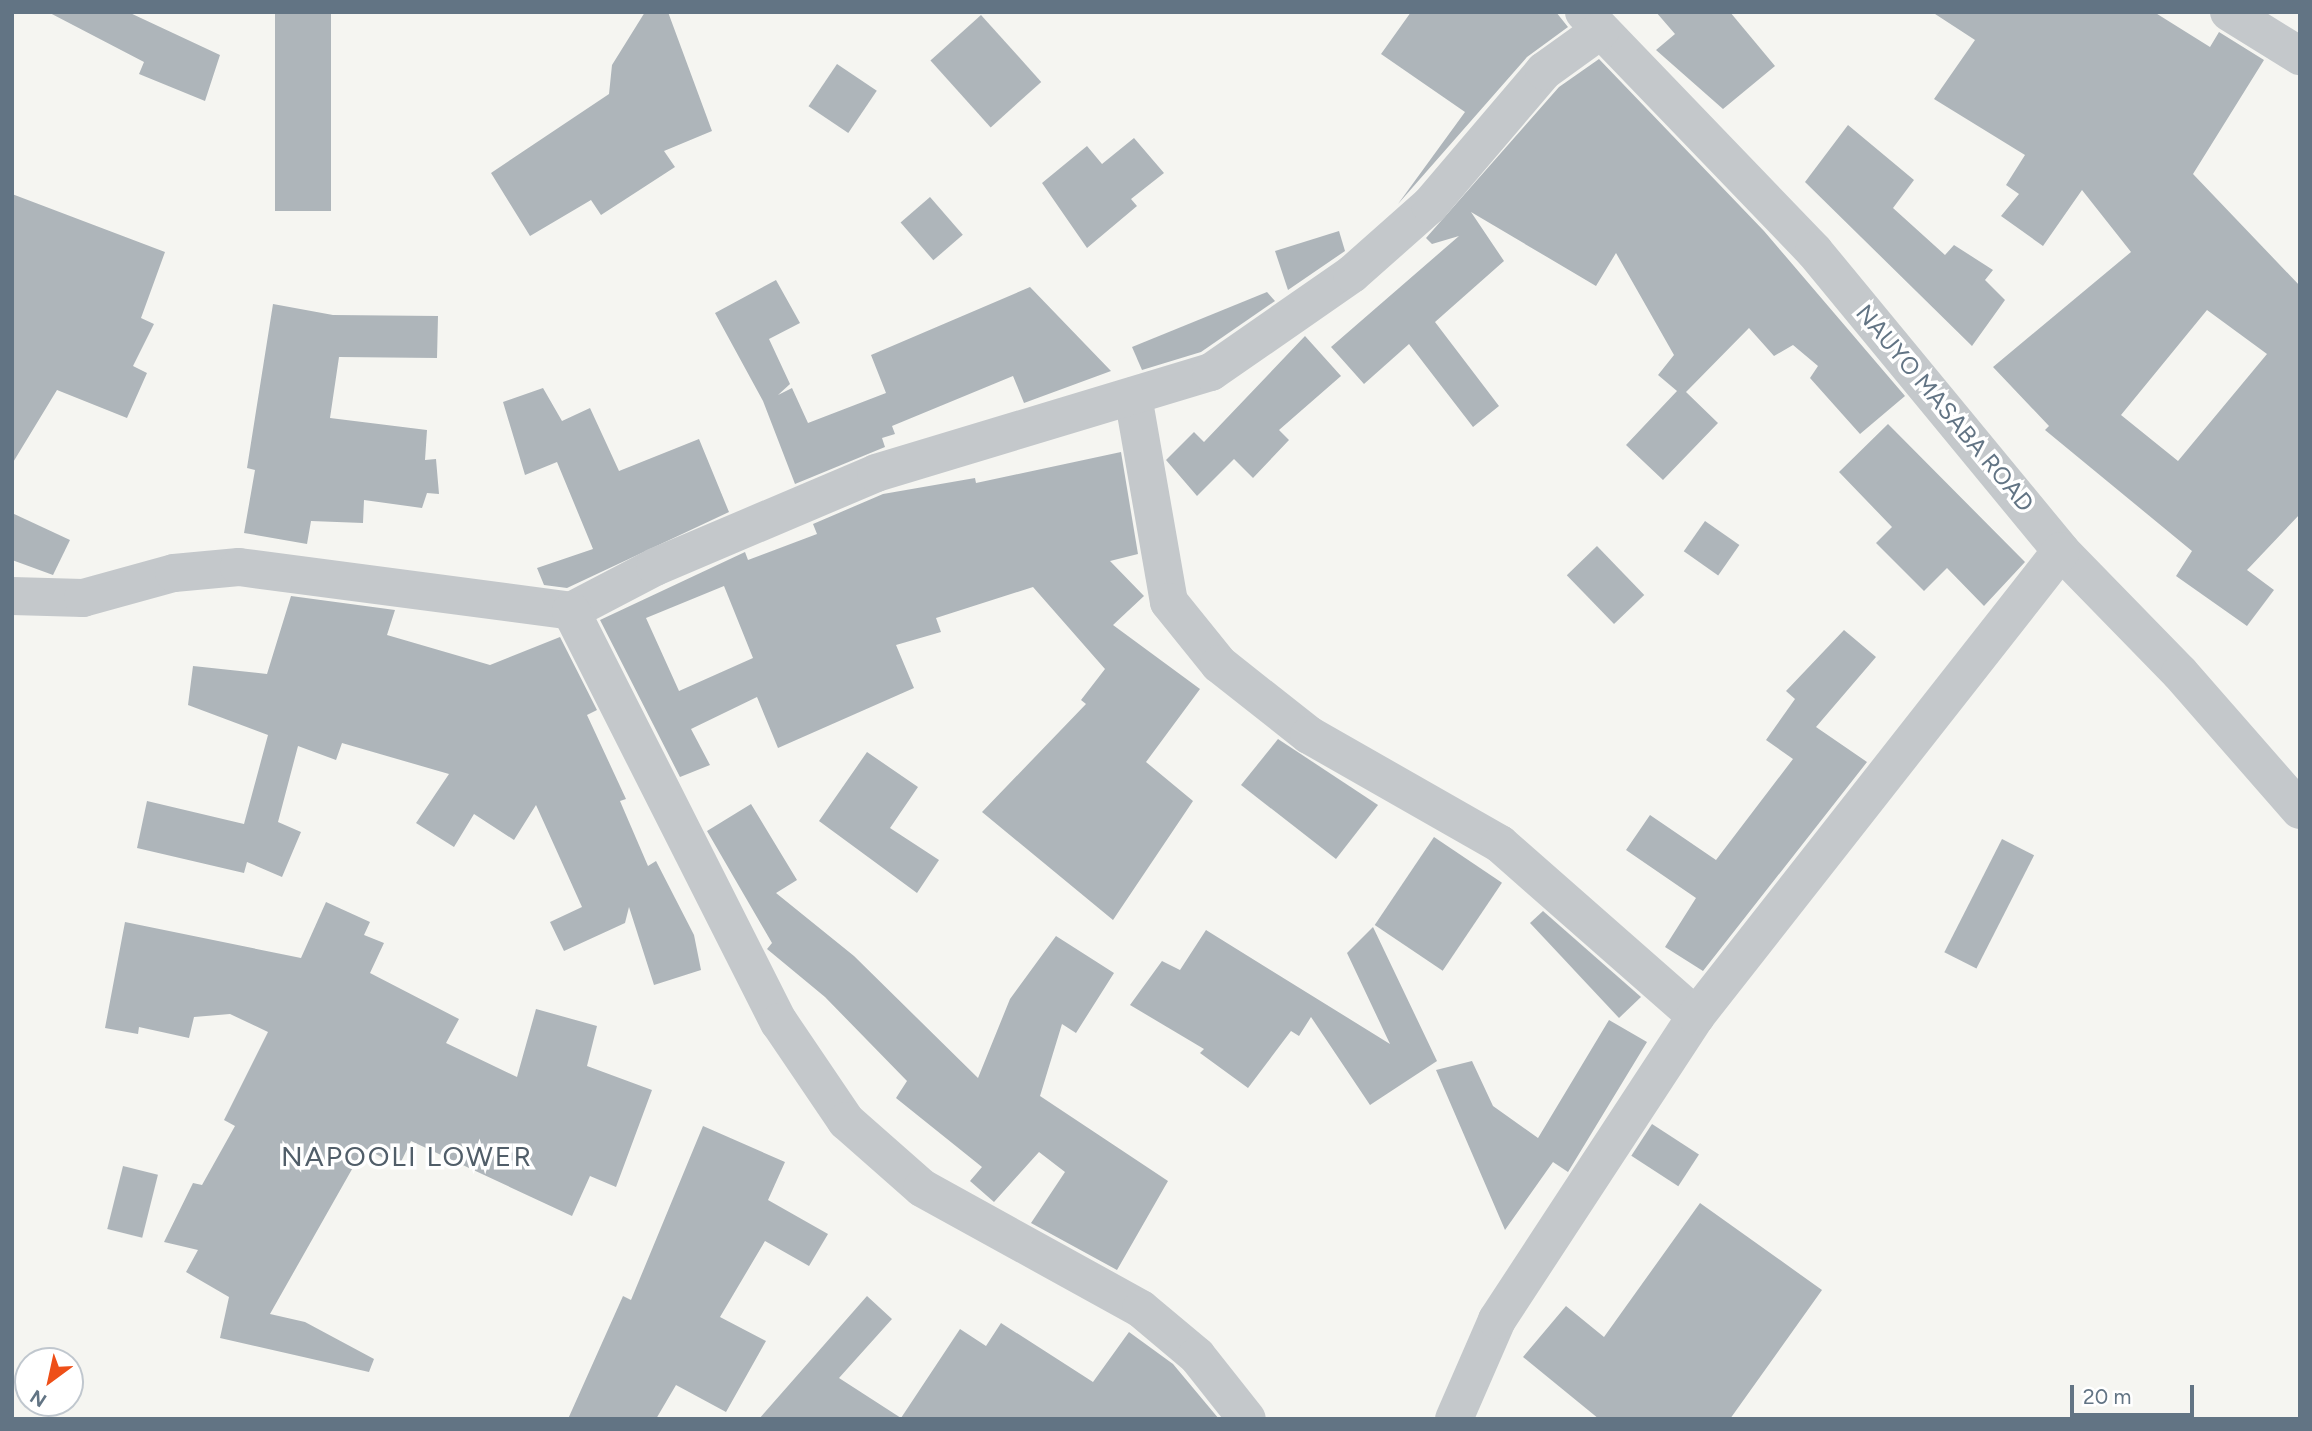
<!DOCTYPE html>
<style>
body{margin:0}
#map{position:relative;width:2312px;height:1431px;overflow:hidden;background:#f5f5f1;font-family:Figtree,sans-serif}
div>[style]{position:absolute}
[style*='--x']{left:calc(var(--x)*1px);top:calc(var(--y)*1px);width:calc(var(--w)*1px);rotate:calc(var(--a)*1deg)}
.building>*{inset:0;background:#aeb5ba;transform-origin:0 0}
.street>*{height:38px;margin:-19px;padding:0 19px;transform-origin:19px;border-radius:19px;background:#c4c8cb}
span{translate:-50% -50%;white-space:nowrap;text-align:center;line-height:1.15;-webkit-text-stroke:7px #fff;paint-order:stroke}
.street-label{font-size:24px;color:#627484}
.quarter-label{font-size:28px;color:#515e69;letter-spacing:2px}
.frame{position:absolute;inset:0;border:14px solid #627484;pointer-events:none}
.north{position:absolute;left:14px;top:1347px;width:70px;height:70px;box-sizing:border-box;background:#fff;border:2px solid #c0c7ce;border-radius:50%;rotate:213deg;font-size:19px;font-weight:700;line-height:28px;text-align:center;color:#627484}
.north::after{content:'';display:block;margin:auto;width:24px;height:32px;background:#ee4f18;clip-path:polygon(50% 0,100% 100%,50% 72%,0 100%)}
.scale{position:absolute;left:2070px;top:1385px;width:124px;height:32px;box-sizing:border-box;border:4px solid #627484;border-top:0;padding-left:9px;font-size:21px;line-height:24px;white-space:nowrap;color:#627484;-webkit-text-stroke:5px #fff;paint-order:stroke}
</style>
<div id="map">
<div class="building">
<i style="clip-path:polygon(48px 12px,128px 12px,220px 55px,205px 101px,139px 74px,144px 62px)"></i>
<i style="left:275px;top:12px;width:56px;height:199px"></i>
<i style="clip-path:polygon(645px 12px,668px 12px,712px 131px,664px 151px,675px 167px,601px 215px,591px 200px,530px 236px,491px 173px,609px 94px,612px 65px)"></i>
<i style="clip-path:polygon(1411px 12px,1556px 12px,1568px 27px,1527px 57px,1398px 204px,1465px 112px,1381px 54px)"></i>
<i style="clip-path:polygon(1656px 12px,1730px 12px,1775px 66px,1723px 109px,1656px 50px,1675px 34px)"></i>
<i style="clip-path:polygon(evenodd,1932px 12px,2154px 12px,2210px 47px,2219px 32px,2264px 60px,2193px 174px,2300px 286px,2300px 514px,2247px 570px,2274px 590px,2247px 626px,2176px 576px,2192px 551px,2045px 430px,2049px 426px,1993px 367px,2131px 252px,2082px 190px,2043px 246px,2001px 216px,2019px 194px,2006px 185px,2025px 155px,1934px 99px,1975px 40px,1932px 12px,2207px 310px,2267px 354px,2178px 461px,2121px 415px,2207px 310px)"></i>
<i style="left:981px;top:15px;width:90px;height:68px;rotate:48deg"></i>
<i style="clip-path:polygon(1599px 59px,1764px 231px,1905px 396px,1860px 434px,1810px 378px,1818px 366px,1793px 345px,1774px 356px,1749px 328px,1686px 392px,1718px 423px,1663px 480px,1626px 445px,1677px 391px,1658px 375px,1674px 355px,1616px 253px,1596px 286px,1471px 212px,1504px 261px,1435px 322px,1499px 406px,1473px 427px,1409px 344px,1364px 384px,1331px 347px,1459px 236px,1432px 244px,1426px 238px,1559px 87px)"></i>
<i style="left:837px;top:64px;width:48px;height:51px;rotate:34deg"></i>
<i style="clip-path:polygon(1848px 125px,1914px 180px,1893px 208px,1945px 255px,1954px 245px,1993px 270px,1985px 280px,2005px 300px,1972px 346px,1805px 182px)"></i>
<i style="clip-path:polygon(1134px 138px,1164px 173px,1131px 199px,1137px 206px,1087px 248px,1042px 183px,1087px 146px,1102px 164px)"></i>
<i style="clip-path:polygon(12px 194px,165px 252px,141px 318px,154px 324px,133px 366px,147px 373px,127px 418px,57px 390px,12px 464px)"></i>
<i style="left:930px;top:197px;width:50px;height:39px;rotate:49deg"></i>
<i style="clip-path:polygon(1339px 231px,1345px 251px,1288px 290px,1275px 251px)"></i>
<i style="clip-path:polygon(776px 280px,800px 323px,769px 339px,790px 384px,778px 395px,792px 388px,808px 423px,886px 393px,871px 355px,1030px 287px,1111px 371px,1024px 403px,1013px 376px,892px 426px,895px 434px,882px 438px,885px 447px,795px 484px,763px 401px,715px 313px)"></i>
<i style="clip-path:polygon(1267px 292px,1275px 301px,1201px 352px,1142px 370px,1132px 347px)"></i>
<i style="clip-path:polygon(273px 304px,333px 315px,438px 316px,437px 358px,339px 357px,330px 418px,427px 430px,425px 460px,436px 459px,439px 494px,427px 493px,422px 508px,364px 500px,363px 523px,311px 521px,307px 544px,244px 533px,255px 470px,247px 468px)"></i>
<i style="clip-path:polygon(1305px 336px,1341px 376px,1279px 430px,1289px 440px,1253px 478px,1234px 459px,1197px 496px,1166px 460px,1194px 432px,1204px 442px)"></i>
<i style="clip-path:polygon(543px 388px,562px 421px,590px 408px,619px 471px,699px 439px,729px 512px,567px 588px,544px 585px,537px 568px,593px 549px,557px 462px,525px 475px,503px 402px)"></i>
<i style="clip-path:polygon(1888px 424px,2025px 562px,1984px 606px,1947px 568px,1924px 591px,1876px 543px,1892px 527px,1839px 472px)"></i>
<i style="clip-path:polygon(evenodd,1121px 452px,1138px 554px,1110px 561px,1144px 596px,1113px 625px,1200px 689px,1146px 762px,1193px 801px,1113px 920px,982px 812px,1086px 704px,1081px 700px,1105px 669px,1033px 587px,936px 618px,941px 632px,896px 645px,914px 688px,778px 748px,757px 697px,691px 729px,710px 765px,680px 777px,600px 620px,745px 552px,748px 560px,817px 534px,813px 524px,883px 494px,975px 478px,976px 483px,1121px 452px,724px 586px,753px 658px,679px 691px,646px 618px,724px 586px)"></i>
<i style="clip-path:polygon(12px 513px,70px 540px,53px 575px,12px 560px)"></i>
<i style="left:1705px;top:521px;width:42px;height:37px;rotate:35deg"></i>
<i style="left:1597px;top:546px;width:68px;height:42px;rotate:46deg"></i>
<i style="clip-path:polygon(291px 596px,395px 610px,387px 635px,490px 665px,560px 637px,597px 710px,587px 715px,626px 799px,620px 801px,648px 866px,656px 861px,694px 935px,701px 970px,654px 985px,629px 907px,625px 923px,564px 951px,550px 922px,582px 907px,536px 805px,514px 840px,474px 814px,454px 847px,416px 823px,449px 774px,342px 743px,336px 760px,298px 746px,278px 822px,301px 832px,282px 877px,247px 862px,244px 873px,137px 848px,147px 801px,244px 824px,268px 735px,188px 705px,193px 666px,267px 674px)"></i>
<i style="clip-path:polygon(1844px 630px,1876px 657px,1816px 727px,1867px 762px,1703px 971px,1665px 947px,1696px 898px,1626px 850px,1650px 815px,1716px 860px,1793px 759px,1766px 740px,1795px 699px,1786px 691px)"></i>
<i style="clip-path:polygon(1278px 739px,1378px 805px,1336px 859px,1241px 785px)"></i>
<i style="clip-path:polygon(867px 752px,918px 787px,890px 828px,939px 860px,917px 893px,819px 821px)"></i>
<i style="clip-path:polygon(751px 804px,797px 880px,776px 893px,854px 956px,978px 1078px,1010px 999px,1056px 936px,1114px 973px,1076px 1033px,1062px 1024px,1040px 1096px,1168px 1181px,1117px 1270px,1031px 1223px,1065px 1172px,1039px 1152px,994px 1202px,970px 1181px,982px 1167px,896px 1098px,907px 1081px,825px 997px,767px 949px,772px 943px,707px 831px)"></i>
<i style="left:1434px;top:837px;width:82px;height:106px;rotate:34deg"></i>
<i style="left:2002px;top:839px;width:36px;height:127px;rotate:27deg"></i>
<i style="clip-path:polygon(326px 902px,370px 922px,364px 935px,384px 943px,370px 973px,459px 1019px,446px 1043px,517px 1077px,536px 1009px,597px 1026px,587px 1066px,652px 1090px,616px 1187px,590px 1176px,572px 1216px,411px 1141px,399px 1166px,364px 1148px,270px 1314px,305px 1322px,374px 1359px,369px 1372px,220px 1338px,229px 1297px,186px 1272px,198px 1250px,164px 1242px,193px 1183px,202px 1185px,235px 1126px,224px 1120px,268px 1032px,230px 1014px,194px 1017px,189px 1038px,139px 1027px,138px 1034px,105px 1028px,125px 922px,301px 958px)"></i>
<i style="clip-path:polygon(1543px 911px,1641px 997px,1619px 1018px,1530px 923px)"></i>
<i style="clip-path:polygon(1373px 927px,1437px 1061px,1370px 1105px,1311px 1017px,1299px 1036px,1291px 1031px,1248px 1088px,1200px 1053px,1204px 1049px,1130px 1005px,1162px 961px,1180px 970px,1206px 930px,1390px 1044px,1347px 953px)"></i>
<i style="clip-path:polygon(1609px 1020px,1647px 1042px,1568px 1172px,1553px 1162px,1505px 1230px,1436px 1070px,1472px 1061px,1493px 1106px,1538px 1138px)"></i>
<i style="left:1652px;top:1124px;width:56px;height:38px;rotate:33deg"></i>
<i style="clip-path:polygon(703px 1126px,785px 1162px,768px 1200px,828px 1234px,809px 1266px,765px 1241px,720px 1317px,766px 1341px,726px 1412px,676px 1385px,656px 1419px,568px 1419px,623px 1296px,631px 1300px)"></i>
<i style="left:123px;top:1166px;width:36px;height:65px;rotate:14deg"></i>
<i style="clip-path:polygon(1700px 1203px,1822px 1290px,1730px 1419px,1599px 1419px,1523px 1357px,1566px 1306px,1604px 1337px)"></i>
<i style="clip-path:polygon(867px 1296px,892px 1319px,839px 1378px,901px 1418px,960px 1329px,986px 1346px,1001px 1323px,1093px 1382px,1129px 1332px,1173px 1364px,1219px 1419px,759px 1419px)"></i>
</div>
<div class="street">
<i style="--x:1584;--y:12;--w:332;--a:46.1"></i>
<i style="--x:1814;--y:251;--w:389;--a:50.5"></i>
<i style="--x:2061;--y:551;--w:170;--a:45.7"></i>
<i style="--x:2180;--y:673;--w:182;--a:48.8"></i>
<i style="--x:2229;--y:12;--w:84;--a:31.8"></i>
<i style="--x:1133;--y:396;--w:209;--a:80.1"></i>
<i style="--x:1169;--y:602;--w:80;--a:51.1"></i>
<i style="--x:1219;--y:664;--w:115;--a:38.3"></i>
<i style="--x:1309;--y:735;--w:220;--a:29.7"></i>
<i style="--x:1500;--y:844;--w:261;--a:41.3"></i>
<i style="--x:12;--y:596;--w:71;--a:1.6"></i>
<i style="--x:83;--y:598;--w:94;--a:-15.4"></i>
<i style="--x:174;--y:573;--w:65;--a:-5.3"></i>
<i style="--x:239;--y:567;--w:335;--a:7.5"></i>
<i style="--x:571;--y:611;--w:95;--a:-27.6"></i>
<i style="--x:655;--y:567;--w:240;--a:-23"></i>
<i style="--x:876;--y:473;--w:350;--a:-16.8"></i>
<i style="--x:1211;--y:372;--w:172;--a:-34.8"></i>
<i style="--x:1352;--y:274;--w:104;--a:-41.5"></i>
<i style="--x:1430;--y:205;--w:176;--a:-49.6"></i>
<i style="--x:1544;--y:71;--w:70;--a:-35.7"></i>
<i style="--x:571;--y:611;--w:461;--a:63.2"></i>
<i style="--x:779;--y:1022;--w:120;--a:55.9"></i>
<i style="--x:846;--y:1121;--w:101;--a:41.4"></i>
<i style="--x:922;--y:1188;--w:250;--a:28.9"></i>
<i style="--x:1141;--y:1309;--w:73;--a:40"></i>
<i style="--x:1197;--y:1356;--w:80;--a:51.6"></i>
<i style="--x:1454;--y:1419;--w:108;--a:-66.5"></i>
<i style="--x:1497;--y:1320;--w:363;--a:-56.8"></i>
<i style="--x:1696;--y:1016;--w:591;--a:-51.87"></i>
</div>
<div class="street-label">
<span style="left:1945px;top:408px;rotate:50deg">NAUYO MASABA ROAD</span>
</div>
<div class="quarter-label">
<span style="left:407px;top:1156px">NAPOOLI LOWER</span>
</div>
<div class="frame"></div>
<div class="north">N</div>
<div class="scale">20 m</div>
</div>
